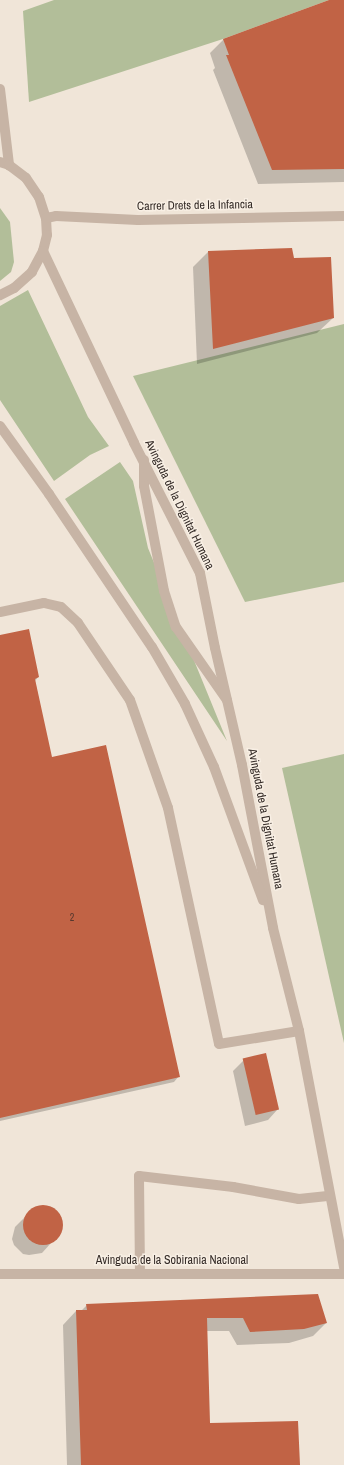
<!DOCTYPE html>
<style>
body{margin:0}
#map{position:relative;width:344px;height:1465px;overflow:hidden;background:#f0e5d8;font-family:"Archivo Narrow",sans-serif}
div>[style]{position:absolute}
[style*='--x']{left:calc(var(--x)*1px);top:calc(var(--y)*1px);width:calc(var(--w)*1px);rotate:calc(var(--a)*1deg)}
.green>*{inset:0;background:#b2be99}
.shadow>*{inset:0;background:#0003}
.building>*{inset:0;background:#c16345;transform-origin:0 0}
.round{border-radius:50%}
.service>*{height:10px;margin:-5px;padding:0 5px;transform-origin:5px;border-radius:5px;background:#c7b4a5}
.minor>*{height:10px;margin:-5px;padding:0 5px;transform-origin:5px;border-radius:5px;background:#c7b4a5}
span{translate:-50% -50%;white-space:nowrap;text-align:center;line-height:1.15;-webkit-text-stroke:3px #f8efe4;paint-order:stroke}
.number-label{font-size:10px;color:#56382e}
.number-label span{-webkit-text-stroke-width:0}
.street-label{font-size:12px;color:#332a26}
</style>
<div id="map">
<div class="green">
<i style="clip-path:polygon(54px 0,329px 0,223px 39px,29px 102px,23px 11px)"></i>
<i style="clip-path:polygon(0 208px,10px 222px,14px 262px,11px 272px,0 281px)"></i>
<i style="clip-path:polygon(28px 290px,88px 417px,109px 446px,90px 455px,54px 481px,0 400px,0 306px)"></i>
<i style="clip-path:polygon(344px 324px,344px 582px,245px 602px,133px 376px)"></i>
<i style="clip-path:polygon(120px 462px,133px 481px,148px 548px,227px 741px,65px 499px)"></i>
<i style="clip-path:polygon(344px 754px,344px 1043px,282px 768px)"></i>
</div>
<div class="shadow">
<i style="clip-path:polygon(331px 0,344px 0,344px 182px,258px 184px,213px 70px,215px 68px,210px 53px,224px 39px)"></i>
<i style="clip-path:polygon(208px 252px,294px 259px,333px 318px,317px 333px,197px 364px,193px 267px)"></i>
<i style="clip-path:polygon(0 636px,38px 677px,35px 681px,51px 758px,179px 1076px,174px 1082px,0 1121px)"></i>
<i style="clip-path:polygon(244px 1060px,278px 1109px,268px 1120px,245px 1126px,233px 1071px)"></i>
<i style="clip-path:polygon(48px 1206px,54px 1208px,61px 1219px,61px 1232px,42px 1253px,29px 1255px,23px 1254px,14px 1245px,12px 1239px,15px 1227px,35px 1207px)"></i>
<i style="clip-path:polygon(87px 1305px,326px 1323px,313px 1336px,289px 1343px,237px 1345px,229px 1331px,206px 1331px,209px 1424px,299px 1465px,67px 1465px,63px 1325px,76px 1311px,81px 1311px)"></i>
</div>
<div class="building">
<i style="clip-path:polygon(329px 0,344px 0,344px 169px,272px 170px,226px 55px,229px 55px,223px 39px)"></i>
<i style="clip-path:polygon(292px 248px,294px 258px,331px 257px,334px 318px,213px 349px,208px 251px)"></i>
<i style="clip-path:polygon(29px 629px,39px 677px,35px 679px,52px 757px,106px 745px,180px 1077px,0 1118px,0 635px)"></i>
<i style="left:266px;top:1053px;width:58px;height:24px;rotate:77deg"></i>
<i class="round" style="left:23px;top:1205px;width:40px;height:40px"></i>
<i style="clip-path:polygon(318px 1294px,327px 1323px,304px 1329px,250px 1332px,243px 1318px,207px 1318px,210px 1423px,298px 1421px,300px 1465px,81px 1465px,76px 1310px,87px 1310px,86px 1304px)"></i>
</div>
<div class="service">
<i style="--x:144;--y:460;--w:26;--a:90"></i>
<i style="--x:144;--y:486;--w:107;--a:79.2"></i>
<i style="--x:164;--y:591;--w:38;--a:72"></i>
<i style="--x:176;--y:627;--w:89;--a:55.1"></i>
<i style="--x:0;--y:612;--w:45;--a:-11.6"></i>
<i style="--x:44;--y:603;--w:17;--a:13"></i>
<i style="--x:61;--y:607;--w:23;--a:43"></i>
<i style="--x:78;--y:623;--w:93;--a:56"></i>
<i style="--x:130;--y:700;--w:114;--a:70.6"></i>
<i style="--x:168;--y:808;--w:241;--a:77.8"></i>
<i style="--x:219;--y:1044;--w:81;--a:-9.2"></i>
<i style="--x:140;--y:1274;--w:98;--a:-90.6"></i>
<i style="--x:139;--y:1176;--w:95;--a:6.7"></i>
<i style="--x:233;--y:1187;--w:67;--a:10.3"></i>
<i style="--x:299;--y:1199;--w:31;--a:-6"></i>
</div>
<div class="minor">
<i style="--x:0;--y:89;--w:77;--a:83.2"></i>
<i style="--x:0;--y:162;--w:9;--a:18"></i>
<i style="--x:9;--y:165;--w:21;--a:37"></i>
<i style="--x:26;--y:178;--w:23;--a:56"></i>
<i style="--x:39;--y:197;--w:22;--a:72"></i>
<i style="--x:46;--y:218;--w:17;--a:87"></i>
<i style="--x:47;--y:235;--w:16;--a:104"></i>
<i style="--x:43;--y:251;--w:24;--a:118"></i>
<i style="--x:32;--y:272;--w:24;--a:138"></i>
<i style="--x:14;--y:288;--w:16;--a:153"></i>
<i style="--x:46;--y:218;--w:10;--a:-11"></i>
<i style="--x:56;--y:216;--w:82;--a:2.8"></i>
<i style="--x:138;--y:220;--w:206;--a:-1.1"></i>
<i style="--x:43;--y:251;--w:212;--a:64.6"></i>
<i style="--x:134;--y:443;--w:146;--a:63.1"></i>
<i style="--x:200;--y:573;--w:76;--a:78.7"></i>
<i style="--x:215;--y:648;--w:120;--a:77"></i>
<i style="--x:242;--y:765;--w:166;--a:79.2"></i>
<i style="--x:273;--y:928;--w:106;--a:75.8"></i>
<i style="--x:299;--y:1031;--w:241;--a:79.2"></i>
<i style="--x:0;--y:426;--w:84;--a:54.2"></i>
<i style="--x:49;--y:494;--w:184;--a:56.1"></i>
<i style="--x:152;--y:647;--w:66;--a:59.9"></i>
<i style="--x:185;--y:704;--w:69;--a:65.3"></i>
<i style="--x:214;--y:767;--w:142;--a:69.8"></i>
<i style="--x:0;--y:1274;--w:344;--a:0"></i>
</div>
<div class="number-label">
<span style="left:72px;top:918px">2</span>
</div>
<div class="street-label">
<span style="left:195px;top:206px;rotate:-1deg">Carrer Drets de la Infancia</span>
<span style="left:179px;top:505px;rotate:64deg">Avinguda de la Dignitat Humana</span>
<span style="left:265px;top:819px;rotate:79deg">Avinguda de la Dignitat Humana</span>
<span style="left:172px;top:1261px">Avinguda de la Sobirania Nacional</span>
</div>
</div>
